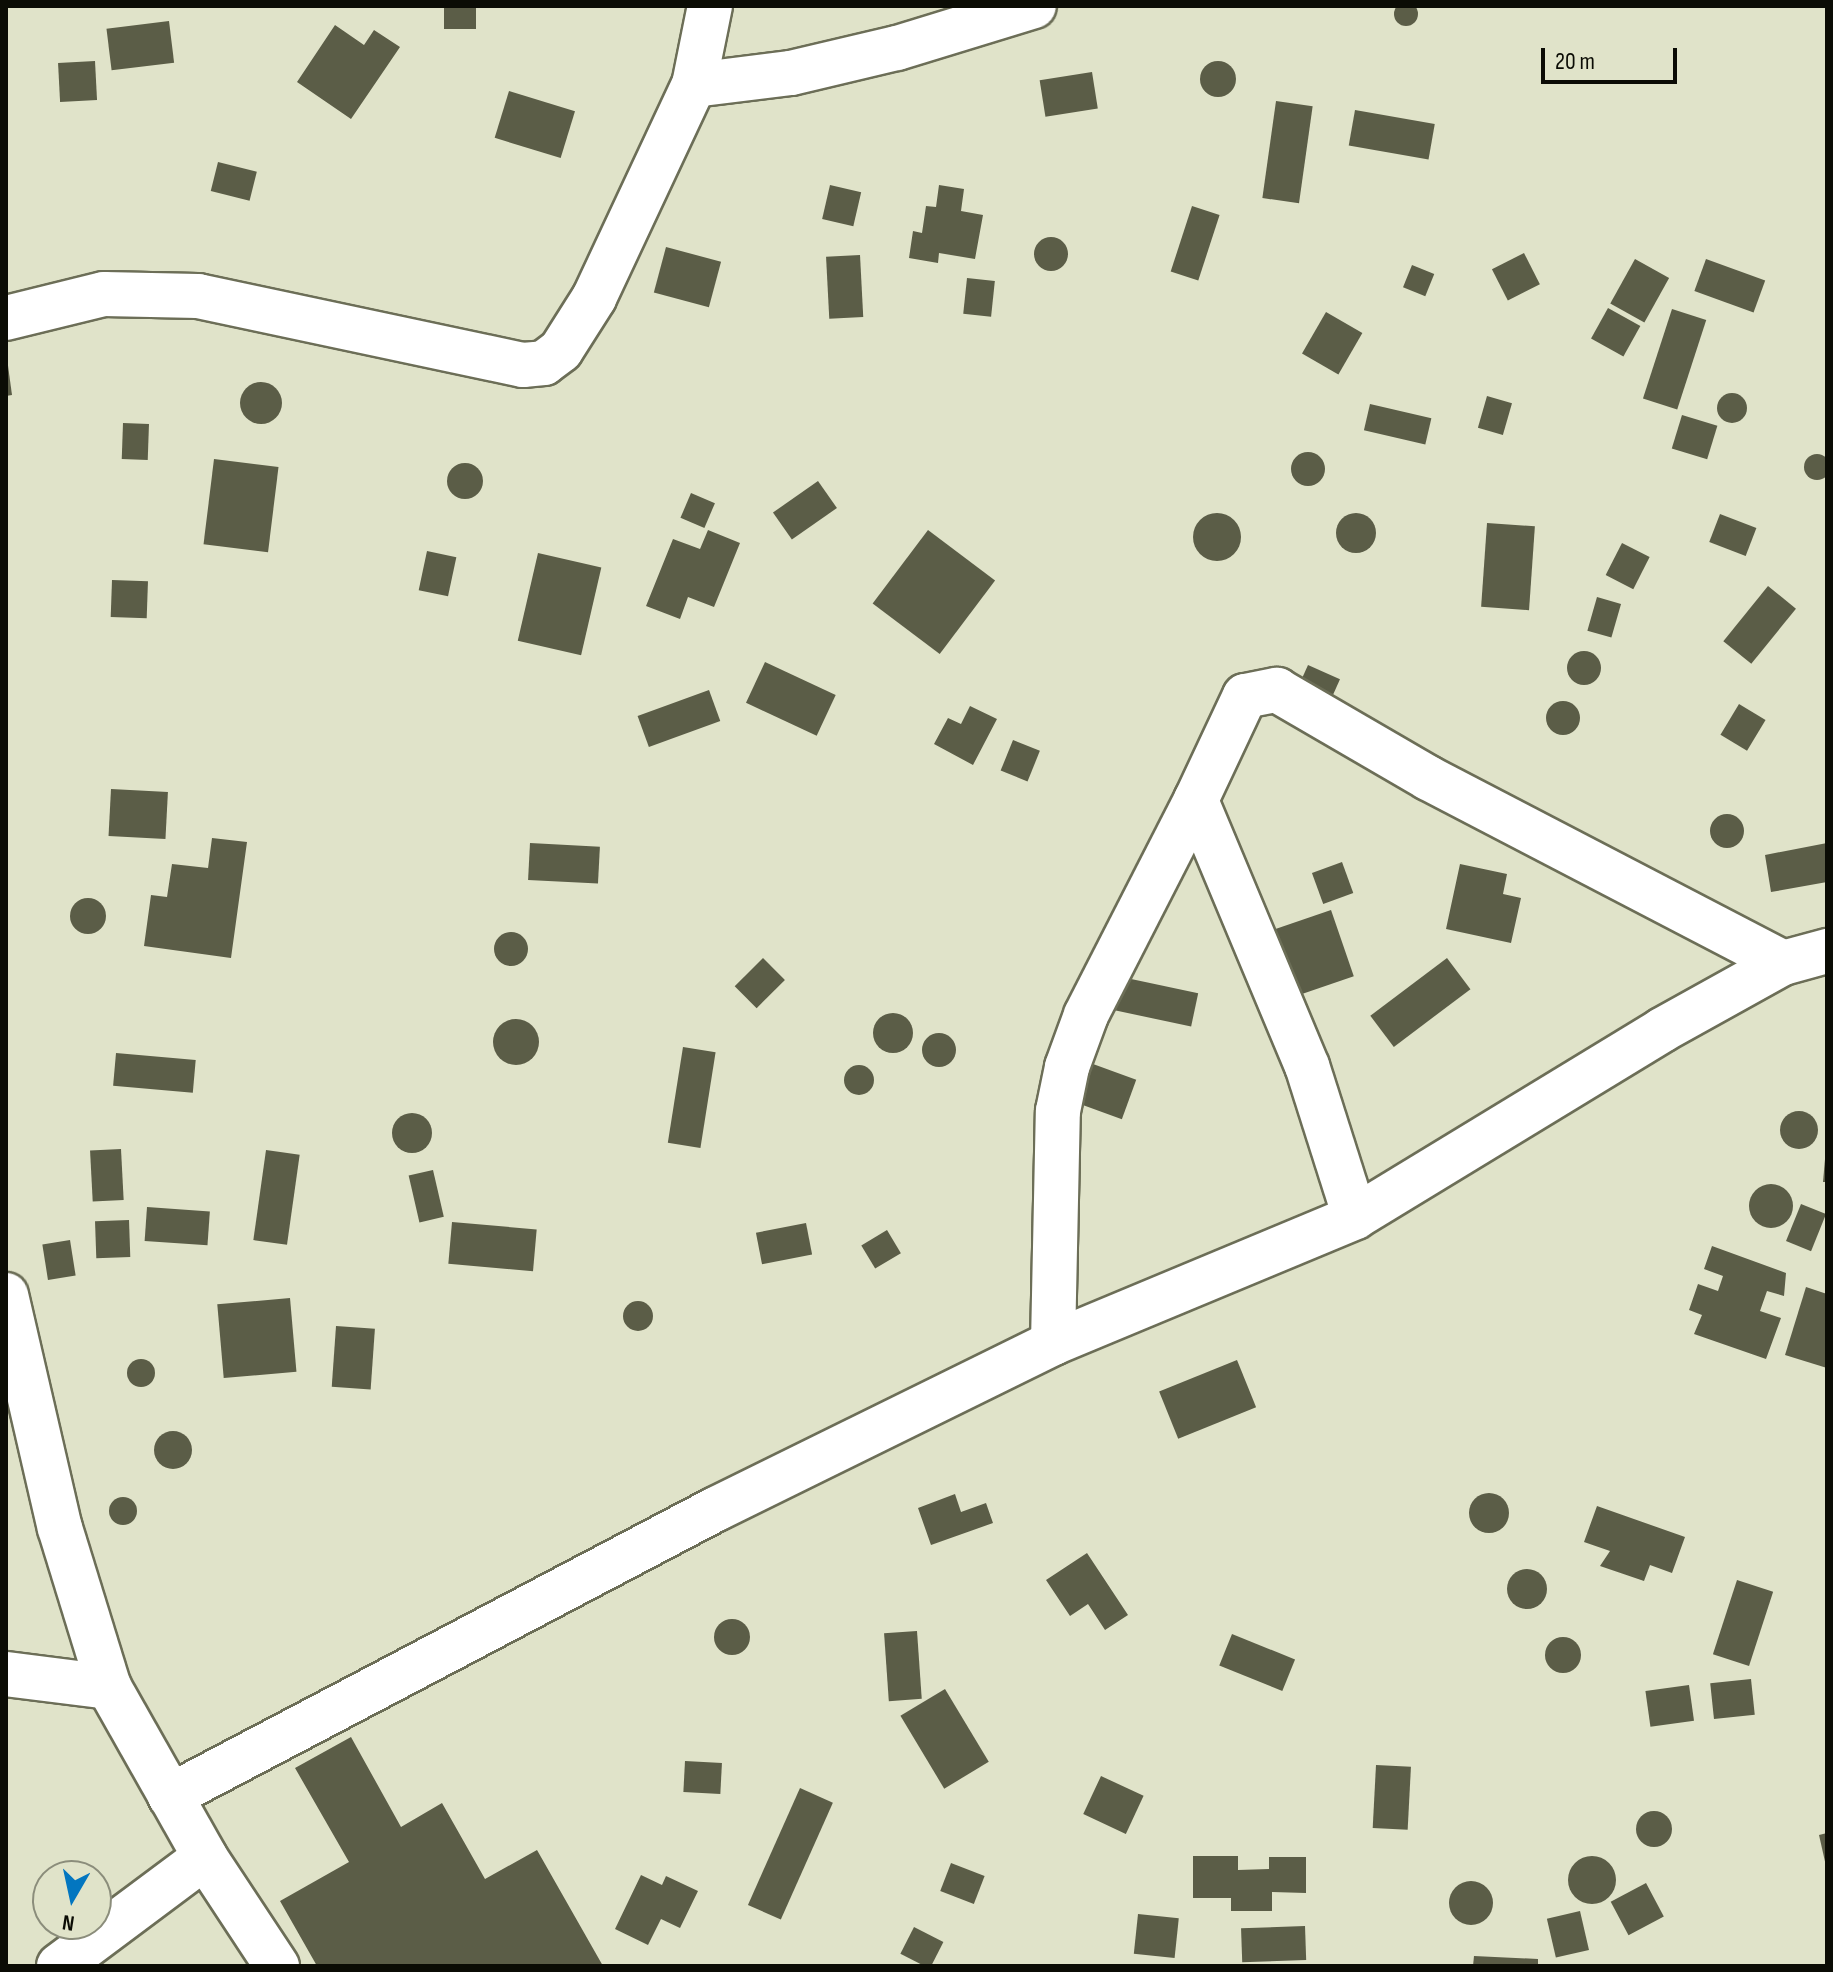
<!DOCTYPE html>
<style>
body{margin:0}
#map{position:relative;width:1833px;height:1972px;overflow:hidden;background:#e0e3c9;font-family:"Sofia Sans Condensed",sans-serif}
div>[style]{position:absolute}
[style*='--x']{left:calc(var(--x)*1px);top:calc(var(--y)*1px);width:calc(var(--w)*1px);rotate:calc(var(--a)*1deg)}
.building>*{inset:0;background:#5b5d47;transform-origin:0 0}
.round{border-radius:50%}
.roads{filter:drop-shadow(2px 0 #6c6e57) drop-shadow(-2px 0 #6c6e57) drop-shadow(0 2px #6c6e57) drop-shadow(0 -2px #6c6e57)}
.minor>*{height:44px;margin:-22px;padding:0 22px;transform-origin:22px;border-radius:22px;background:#fff}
span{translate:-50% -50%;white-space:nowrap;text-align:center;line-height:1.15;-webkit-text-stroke:8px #e0e3c9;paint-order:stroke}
.frame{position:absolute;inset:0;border:8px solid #0b0c05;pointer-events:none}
.north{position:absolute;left:32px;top:1860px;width:80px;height:80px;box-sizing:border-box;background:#e0e3c9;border:2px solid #8b8d7b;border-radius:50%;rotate:189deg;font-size:22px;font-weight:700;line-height:32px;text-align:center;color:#0b0c05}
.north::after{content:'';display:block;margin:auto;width:28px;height:36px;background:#0376c0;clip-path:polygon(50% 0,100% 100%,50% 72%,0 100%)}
.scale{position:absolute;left:1541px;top:48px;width:136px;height:36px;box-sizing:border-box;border:4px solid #0b0c05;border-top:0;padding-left:10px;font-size:24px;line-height:28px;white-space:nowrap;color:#0b0c05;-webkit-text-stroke:6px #e0e3c9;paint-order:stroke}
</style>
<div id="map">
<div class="building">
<i class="round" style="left:1394px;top:2px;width:24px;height:24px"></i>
<i style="left:444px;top:6px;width:32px;height:23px"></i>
<i style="left:169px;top:21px;width:42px;height:63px;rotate:83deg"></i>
<i style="clip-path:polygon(335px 25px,364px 45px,374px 30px,400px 47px,351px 119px,297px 82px)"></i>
<i style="left:95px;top:61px;width:39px;height:37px;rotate:87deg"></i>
<i class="round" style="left:1200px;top:61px;width:36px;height:36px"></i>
<i style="left:1092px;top:72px;width:37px;height:53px;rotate:81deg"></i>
<i style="left:509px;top:91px;width:69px;height:49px;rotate:17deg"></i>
<i style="left:1276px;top:101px;width:37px;height:98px;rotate:8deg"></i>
<i style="left:1355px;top:110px;width:81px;height:36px;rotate:10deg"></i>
<i style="left:218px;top:162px;width:40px;height:30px;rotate:14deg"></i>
<i style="left:830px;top:185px;width:32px;height:35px;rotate:13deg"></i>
<i style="clip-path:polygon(939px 185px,964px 189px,961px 211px,983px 215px,975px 259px,939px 253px,938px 263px,909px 258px,913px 231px,922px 233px,926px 206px,936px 207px)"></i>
<i style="left:1192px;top:206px;width:29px;height:69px;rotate:18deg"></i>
<i class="round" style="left:1034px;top:237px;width:34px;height:34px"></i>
<i style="left:666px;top:247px;width:57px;height:47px;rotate:15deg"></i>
<i style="left:1524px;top:253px;width:35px;height:36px;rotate:63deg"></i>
<i style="left:860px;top:255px;width:62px;height:34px;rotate:87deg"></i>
<i style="left:1635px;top:259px;width:39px;height:51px;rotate:29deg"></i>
<i style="left:1706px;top:259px;width:63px;height:34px;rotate:20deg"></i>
<i style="left:1412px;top:265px;width:24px;height:24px;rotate:22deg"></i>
<i style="left:967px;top:278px;width:28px;height:36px;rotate:6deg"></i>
<i style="left:1608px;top:308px;width:37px;height:35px;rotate:29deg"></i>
<i style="left:1672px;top:309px;width:36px;height:94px;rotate:18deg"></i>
<i style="left:1326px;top:312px;width:42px;height:48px;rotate:30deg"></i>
<i style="clip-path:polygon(6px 351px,12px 395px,6px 396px)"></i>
<i class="round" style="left:240px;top:382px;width:42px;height:42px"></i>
<i class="round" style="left:1717px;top:393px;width:30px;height:30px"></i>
<i style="left:1487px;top:396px;width:26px;height:33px;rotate:16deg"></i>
<i style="left:1370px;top:404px;width:63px;height:27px;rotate:13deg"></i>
<i style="left:1682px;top:415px;width:37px;height:35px;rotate:17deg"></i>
<i style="left:123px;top:423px;width:26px;height:36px;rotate:2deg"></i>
<i class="round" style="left:1291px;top:452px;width:34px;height:34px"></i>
<i class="round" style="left:1804px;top:454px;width:26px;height:26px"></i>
<i style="left:214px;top:459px;width:65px;height:86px;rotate:7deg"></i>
<i class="round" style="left:447px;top:463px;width:36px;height:36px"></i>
<i style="left:818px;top:481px;width:33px;height:55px;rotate:55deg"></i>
<i style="left:691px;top:493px;width:26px;height:27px;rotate:23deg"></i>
<i class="round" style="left:1193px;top:513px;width:48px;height:48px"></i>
<i class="round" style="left:1336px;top:513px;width:40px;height:40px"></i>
<i style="left:1720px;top:514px;width:39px;height:30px;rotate:21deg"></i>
<i style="left:1487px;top:523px;width:48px;height:84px;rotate:4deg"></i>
<i style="clip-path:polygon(708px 530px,740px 543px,714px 607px,688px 597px,680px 619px,646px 606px,673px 539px,700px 549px)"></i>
<i style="left:928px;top:530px;width:84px;height:92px;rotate:37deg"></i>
<i style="left:1622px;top:543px;width:31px;height:36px;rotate:27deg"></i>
<i style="left:427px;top:551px;width:30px;height:40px;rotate:12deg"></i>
<i style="left:538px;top:553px;width:65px;height:90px;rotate:13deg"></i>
<i style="left:112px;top:580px;width:36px;height:37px;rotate:2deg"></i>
<i style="left:1768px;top:586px;width:36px;height:71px;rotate:39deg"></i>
<i style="left:1597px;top:597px;width:25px;height:35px;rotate:16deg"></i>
<i class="round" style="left:1567px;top:651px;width:34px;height:34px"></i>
<i style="left:765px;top:662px;width:78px;height:45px;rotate:25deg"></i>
<i style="left:1308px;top:665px;width:35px;height:25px;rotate:24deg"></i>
<i style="left:709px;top:690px;width:33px;height:76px;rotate:70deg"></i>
<i class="round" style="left:1546px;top:701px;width:34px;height:34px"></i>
<i style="left:1739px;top:704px;width:31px;height:36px;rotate:31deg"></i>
<i style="clip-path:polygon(970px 706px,997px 719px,973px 765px,934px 744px,948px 718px,961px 724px)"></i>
<i style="left:1013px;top:740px;width:29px;height:33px;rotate:22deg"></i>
<i style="left:111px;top:789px;width:57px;height:47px;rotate:3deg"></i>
<i class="round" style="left:1710px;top:814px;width:34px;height:34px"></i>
<i style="clip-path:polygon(212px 838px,247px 842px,231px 958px,144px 946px,151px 895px,167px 897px,172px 864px,208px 868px)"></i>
<i style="left:530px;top:843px;width:70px;height:37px;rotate:3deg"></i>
<i style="clip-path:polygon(1827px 843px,1827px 882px,1771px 892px,1765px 855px)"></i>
<i style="left:1342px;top:862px;width:33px;height:32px;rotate:70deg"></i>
<i style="clip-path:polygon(1460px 864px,1507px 874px,1503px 894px,1521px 898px,1511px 943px,1446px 929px)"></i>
<i class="round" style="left:70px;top:898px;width:36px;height:36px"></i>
<i style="left:1331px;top:910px;width:70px;height:61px;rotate:71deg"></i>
<i class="round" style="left:494px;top:932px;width:34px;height:34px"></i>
<i style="left:763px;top:958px;width:31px;height:40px;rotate:45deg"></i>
<i style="left:1447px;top:958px;width:39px;height:96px;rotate:53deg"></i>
<i style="left:1117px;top:976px;width:83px;height:34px;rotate:12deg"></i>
<i class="round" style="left:873px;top:1013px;width:40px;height:40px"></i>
<i class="round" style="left:493px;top:1019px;width:46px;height:46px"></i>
<i class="round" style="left:922px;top:1033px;width:34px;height:34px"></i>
<i style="left:683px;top:1047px;width:33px;height:97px;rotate:9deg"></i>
<i style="left:116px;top:1053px;width:80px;height:33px;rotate:5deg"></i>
<i style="left:1093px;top:1064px;width:46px;height:42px;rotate:20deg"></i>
<i class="round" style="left:844px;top:1065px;width:30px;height:30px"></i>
<i class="round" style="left:1780px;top:1111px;width:38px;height:38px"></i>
<i class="round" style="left:392px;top:1113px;width:40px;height:40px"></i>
<i style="left:121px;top:1149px;width:51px;height:31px;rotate:87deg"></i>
<i style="left:266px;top:1150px;width:34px;height:91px;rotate:8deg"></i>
<i style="clip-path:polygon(1825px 1159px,1827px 1159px,1827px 1182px,1823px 1182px)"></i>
<i style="left:433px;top:1170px;width:48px;height:25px;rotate:77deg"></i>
<i class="round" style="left:1749px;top:1184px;width:44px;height:44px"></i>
<i style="left:1801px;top:1204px;width:27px;height:40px;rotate:22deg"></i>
<i style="left:147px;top:1207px;width:63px;height:34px;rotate:4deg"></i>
<i style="left:129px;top:1220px;width:37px;height:34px;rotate:88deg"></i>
<i style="left:452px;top:1222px;width:85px;height:42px;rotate:5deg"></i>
<i style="left:806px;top:1223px;width:32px;height:51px;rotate:79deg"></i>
<i style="left:887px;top:1230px;width:27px;height:30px;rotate:59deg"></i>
<i style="left:70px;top:1240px;width:36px;height:28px;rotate:81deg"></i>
<i style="clip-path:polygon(1712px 1246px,1786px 1273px,1784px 1296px,1767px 1291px,1760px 1311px,1781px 1318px,1766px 1359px,1694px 1334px,1702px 1315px,1689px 1310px,1698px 1284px,1718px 1291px,1723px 1276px,1704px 1269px)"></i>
<i style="clip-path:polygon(1806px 1287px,1827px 1294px,1827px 1368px,1785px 1355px)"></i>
<i style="left:290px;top:1298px;width:74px;height:73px;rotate:85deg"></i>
<i class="round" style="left:623px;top:1301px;width:30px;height:30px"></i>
<i style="left:336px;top:1326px;width:39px;height:61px;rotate:4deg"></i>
<i class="round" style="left:127px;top:1359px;width:28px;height:28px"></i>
<i style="left:1237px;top:1360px;width:51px;height:84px;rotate:68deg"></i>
<i class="round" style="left:154px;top:1431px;width:38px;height:38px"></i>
<i class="round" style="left:1469px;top:1493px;width:40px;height:40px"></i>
<i style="clip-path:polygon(955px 1494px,961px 1512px,986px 1503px,993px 1523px,931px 1545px,918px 1508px)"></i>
<i class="round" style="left:109px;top:1497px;width:28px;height:28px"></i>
<i style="clip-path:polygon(1597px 1506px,1685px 1537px,1672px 1573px,1650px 1565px,1644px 1581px,1600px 1566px,1610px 1551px,1584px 1542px)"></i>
<i style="clip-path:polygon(1087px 1553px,1128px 1615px,1105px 1630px,1088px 1604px,1070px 1616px,1046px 1580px)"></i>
<i class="round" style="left:1507px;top:1569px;width:40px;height:40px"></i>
<i style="left:1737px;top:1580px;width:38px;height:78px;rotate:18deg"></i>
<i class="round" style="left:714px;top:1619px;width:36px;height:36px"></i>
<i style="left:917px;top:1631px;width:68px;height:33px;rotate:86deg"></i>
<i style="left:1232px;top:1634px;width:68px;height:34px;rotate:22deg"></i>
<i class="round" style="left:1545px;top:1637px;width:36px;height:36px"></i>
<i style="left:1751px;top:1679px;width:36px;height:41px;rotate:84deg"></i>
<i style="left:1689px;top:1685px;width:36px;height:44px;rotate:82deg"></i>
<i style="left:945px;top:1689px;width:85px;height:52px;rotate:59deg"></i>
<i style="clip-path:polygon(351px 1737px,401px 1827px,442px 1803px,485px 1879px,537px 1850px,603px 1966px,317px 1966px,280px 1901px,349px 1862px,295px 1768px)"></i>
<i style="left:685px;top:1761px;width:37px;height:31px;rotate:3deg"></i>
<i style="left:1376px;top:1765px;width:35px;height:63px;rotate:3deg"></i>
<i style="left:1101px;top:1776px;width:47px;height:42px;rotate:25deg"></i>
<i style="left:800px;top:1788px;width:36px;height:128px;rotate:24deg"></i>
<i class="round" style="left:1636px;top:1811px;width:36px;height:36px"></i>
<i style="clip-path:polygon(1827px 1833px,1827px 1866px,1826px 1866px,1819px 1835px)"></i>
<i class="round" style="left:1568px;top:1856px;width:48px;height:48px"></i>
<i style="clip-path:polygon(1193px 1856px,1238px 1856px,1238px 1870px,1269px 1869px,1269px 1857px,1306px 1857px,1306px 1893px,1272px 1892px,1272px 1911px,1231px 1911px,1231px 1898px,1193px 1898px)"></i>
<i style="left:951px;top:1863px;width:36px;height:30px;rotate:21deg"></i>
<i style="clip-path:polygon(641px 1875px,662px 1885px,666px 1876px,698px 1891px,680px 1928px,661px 1919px,648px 1945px,615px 1929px)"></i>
<i class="round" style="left:1449px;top:1881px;width:44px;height:44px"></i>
<i style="left:1646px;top:1883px;width:38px;height:40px;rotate:62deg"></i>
<i style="left:1580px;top:1911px;width:40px;height:34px;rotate:77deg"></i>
<i style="left:1138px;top:1914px;width:41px;height:40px;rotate:6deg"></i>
<i style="left:1305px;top:1926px;width:34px;height:64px;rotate:88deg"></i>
<i style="left:914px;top:1927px;width:33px;height:30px;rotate:27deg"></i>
<i style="clip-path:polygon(1474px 1956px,1538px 1959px,1538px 1966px,1473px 1966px)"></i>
</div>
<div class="roads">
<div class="minor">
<i style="--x:694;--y:85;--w:98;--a:-7.1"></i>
<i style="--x:791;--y:73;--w:109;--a:-13.3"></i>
<i style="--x:897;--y:48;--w:143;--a:-17"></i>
<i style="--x:6;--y:318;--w:101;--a:-13.8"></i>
<i style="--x:104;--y:294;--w:94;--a:1.2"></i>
<i style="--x:198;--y:296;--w:332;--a:12"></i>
<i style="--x:523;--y:365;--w:21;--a:-5"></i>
<i style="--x:544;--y:363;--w:21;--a:-37"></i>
<i style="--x:561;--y:350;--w:62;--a:-57.6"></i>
<i style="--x:594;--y:298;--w:235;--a:-64.9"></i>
<i style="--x:694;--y:85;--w:81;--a:-78.6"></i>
<i style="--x:1355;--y:1217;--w:158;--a:-107.6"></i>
<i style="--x:1307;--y:1066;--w:288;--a:-112.7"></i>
<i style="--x:1196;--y:800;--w:115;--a:-64.8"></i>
<i style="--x:1245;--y:696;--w:33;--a:-11"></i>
<i style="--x:1277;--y:690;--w:175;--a:30.2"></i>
<i style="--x:1428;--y:778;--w:400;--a:27.5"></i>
<i style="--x:6;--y:1295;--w:239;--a:77"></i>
<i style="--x:60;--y:1528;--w:166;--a:72.9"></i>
<i style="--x:109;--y:1687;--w:195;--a:60.5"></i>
<i style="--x:205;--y:1857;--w:131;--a:56.6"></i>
<i style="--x:1053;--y:1343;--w:232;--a:-88.8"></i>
<i style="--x:1058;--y:1111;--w:45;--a:-78.4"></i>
<i style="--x:1067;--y:1067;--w:55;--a:-69.9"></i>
<i style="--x:1086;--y:1015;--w:242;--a:-62.9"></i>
<i style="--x:6;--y:1674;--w:104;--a:7.2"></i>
<i style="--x:170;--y:1796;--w:617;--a:-27.73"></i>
<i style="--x:716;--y:1509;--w:376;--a:-26.2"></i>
<i style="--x:1053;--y:1343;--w:327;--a:-22.6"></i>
<i style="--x:1355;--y:1217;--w:359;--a:-31.3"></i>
<i style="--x:1662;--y:1030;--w:138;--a:-29"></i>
<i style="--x:1783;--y:963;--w:46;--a:-15.3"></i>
<i style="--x:59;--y:1966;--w:182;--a:-36.7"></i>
</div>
</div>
<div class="frame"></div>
<div class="north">N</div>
<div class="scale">20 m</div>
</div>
